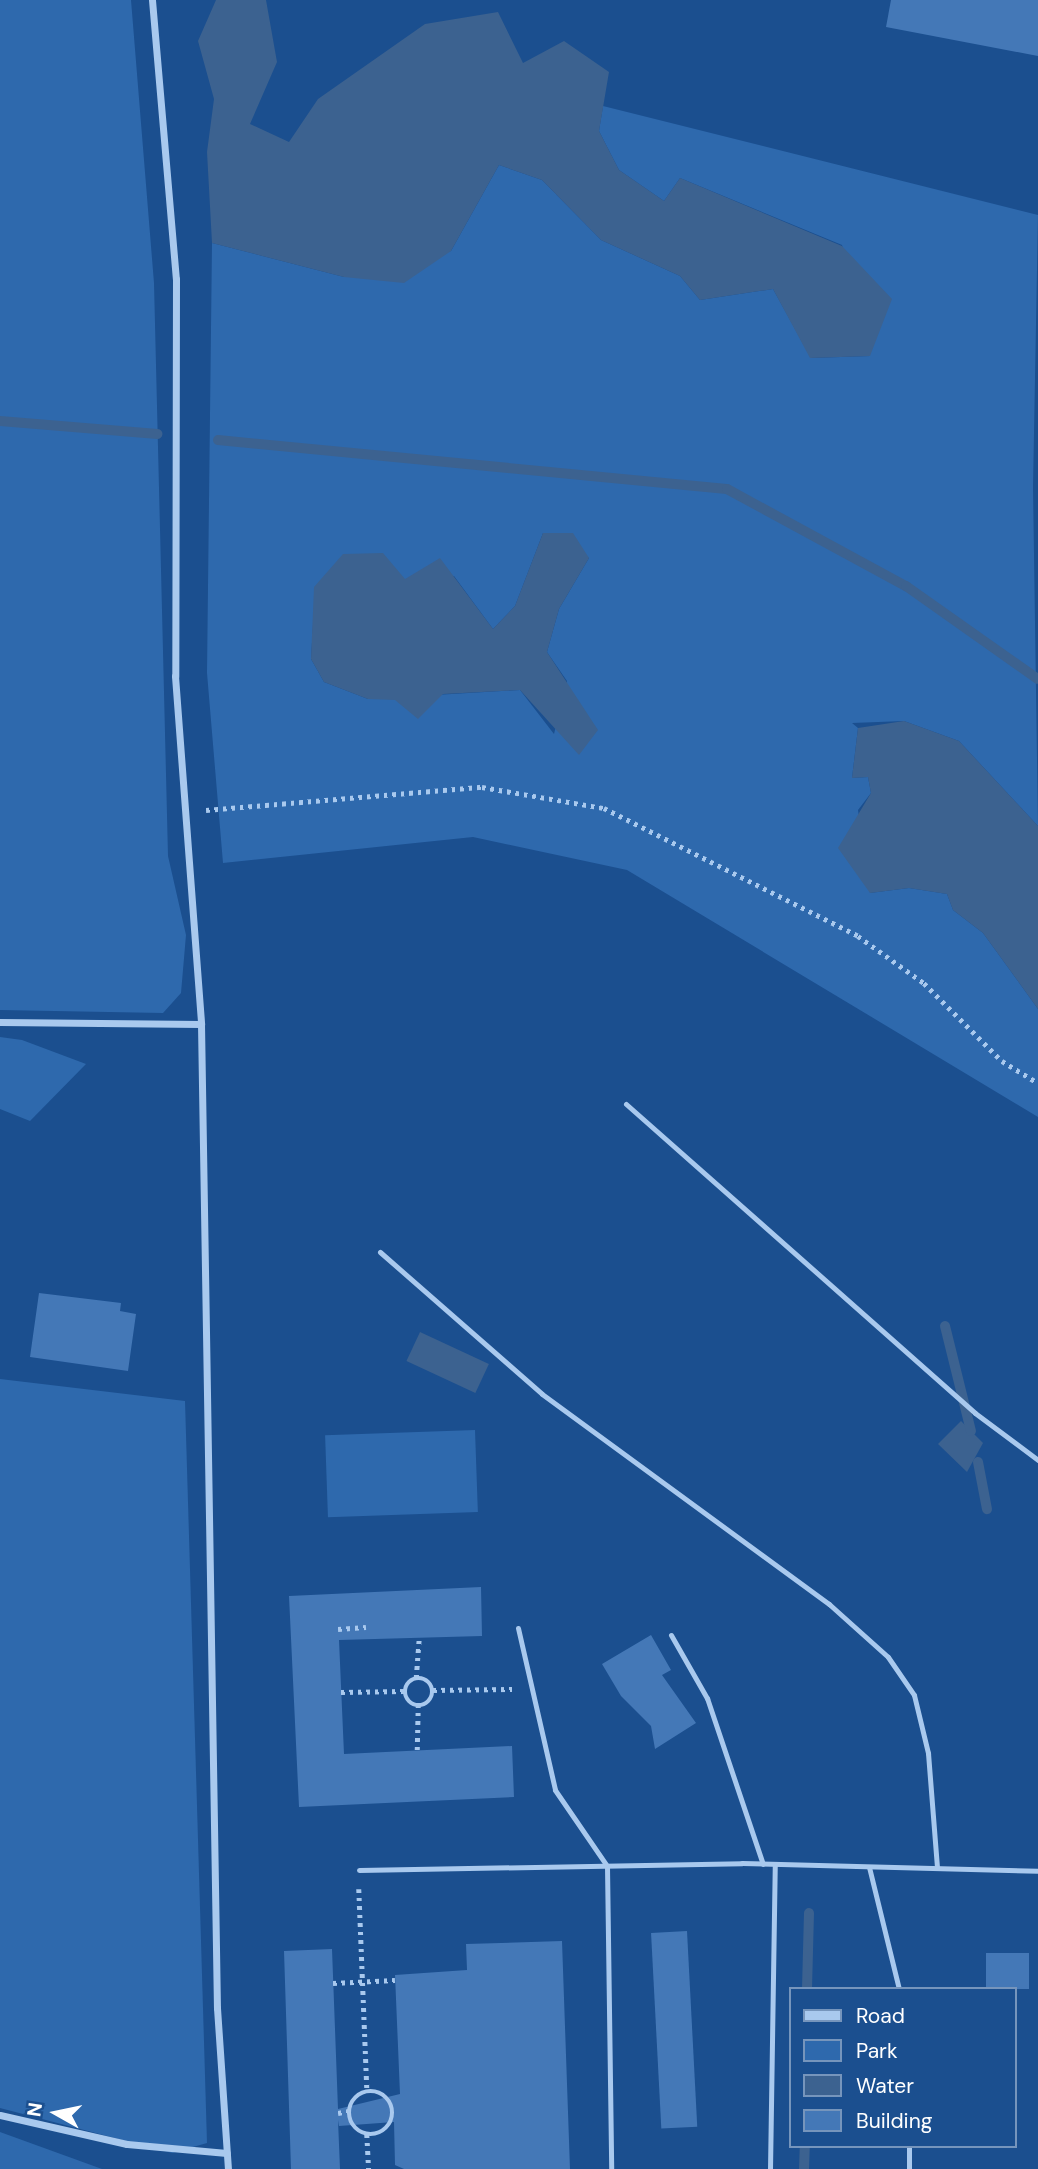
<!DOCTYPE html>
<style>
body{margin:0}
#map{position:relative;width:1038px;height:2169px;overflow:hidden;background:#1b4f8f;font-family:"DM Sans",sans-serif}
div>[style]{position:absolute}
[style*='--x']{left:calc(var(--x)*1px);top:calc(var(--y)*1px);width:calc(var(--w)*1px);rotate:calc(var(--a)*1deg)}
.green>*{inset:0;background:#2e69ad;transform-origin:0 0}
.water>*{inset:0;background:#3c6290;transform-origin:0 0}
.stream>*{height:10px;margin:-5px;padding:0 5px;transform-origin:5px;border-radius:5px;background:#3c6290}
.building>*{inset:0;background:#4478b7;transform-origin:0 0}
.path>*{height:4.5px;margin-top:-2.25px;transform-origin:0;background:repeating-linear-gradient(90deg,#a9c9ee 0 3.5px,transparent 0 8.5px)}
.path>.ring{margin:-2.25px;padding:0;box-sizing:content-box;background:none;border:4.5px solid #a9c9ee;border-radius:50%}
.service>*{height:5px;margin:-2.5px;padding:0 2.5px;transform-origin:2.5px;border-radius:2.5px;background:#a9c9ee}
.minor>*{height:7px;margin:-3.5px;padding:0 3.5px;transform-origin:3.5px;border-radius:3.5px;background:#a9c9ee}
span{translate:-50% -50%;white-space:nowrap;text-align:center;line-height:1.15;-webkit-text-stroke:7px #1b4f8f;paint-order:stroke}
.legend{position:absolute;left:789px;top:1987px;width:228px;height:161px;box-sizing:border-box;background:#1b4f8f;border:2px solid #7695bc;margin:0;padding:9px 12px;list-style:none;font-size:21px;color:#fff}
.legend li{display:flex;align-items:center;gap:14px;height:35px}
.legend b{width:35px;border:2px solid #7695bc}
.north{position:absolute;left:21px;top:2078px;width:70px;height:70px;-webkit-text-stroke:5px #1b4f8f;paint-order:stroke;rotate:279deg;font-size:19px;font-weight:700;line-height:28px;text-align:center;color:#fff}
.north::after{content:'';display:block;margin:auto;width:24px;height:32px;background:#fff;clip-path:polygon(50% 0,100% 100%,50% 72%,0 100%)}
</style>
<div id="map">
<div class="green">
<i style="clip-path:polygon(0 0,131px 0,154px 283px,168px 856px,186px 935px,181px 993px,163px 1013px,0 1010px)"></i>
<i style="clip-path:polygon(evenodd,603px 106px,1038px 215px,1033px 487px,1038px 826px,959px 741px,904px 721px,852px 723px,858px 728px,852px 778px,868px 777px,871px 793px,858px 810px,870px 893px,909px 888px,947px 894px,953px 910px,983px 933px,1038px 1009px,1038px 1117px,627px 870px,473px 837px,223px 863px,207px 673px,212px 243px,344px 277px,451px 251px,499px 165px,542px 180px,601px 240px,680px 276px,700px 300px,773px 289px,811px 358px,870px 356px,842px 245px,680px 178px,664px 201px,619px 170px,599px 131px,603px 106px,543px 533px,589px 558px,559px 609px,547px 652px,567px 681px,554px 734px,520px 690px,368px 699px,324px 682px,311px 659px,314px 608px,405px 580px,454px 576px,493px 629px,515px 606px,543px 533px)"></i>
<i style="clip-path:polygon(0 1037px,22px 1040px,86px 1064px,30px 1121px,0 1109px)"></i>
<i style="clip-path:polygon(0 1379px,185px 1401px,207px 2143px,172px 2153px,0 2108px)"></i>
<i style="left:475px;top:1430px;width:82px;height:150px;rotate:88deg"></i>
<i style="clip-path:polygon(0 2132px,102px 2169px,0 2169px)"></i>
</div>
<div class="water">
<i style="clip-path:polygon(216px 0,266px 0,277px 62px,250px 124px,289px 142px,318px 99px,425px 24px,498px 12px,523px 63px,564px 41px,609px 72px,599px 131px,619px 170px,664px 201px,680px 178px,842px 246px,892px 299px,870px 356px,810px 358px,773px 289px,700px 300px,680px 276px,601px 240px,542px 180px,499px 165px,451px 251px,404px 283px,344px 277px,212px 243px,207px 152px,214px 99px,198px 41px)"></i>
<i style="clip-path:polygon(543px 533px,573px 533px,589px 558px,559px 609px,547px 652px,598px 730px,579px 755px,520px 690px,443px 694px,418px 719px,395px 700px,368px 699px,324px 682px,311px 659px,314px 587px,343px 554px,383px 553px,405px 579px,440px 558px,493px 629px,515px 606px)"></i>
<i style="clip-path:polygon(904px 721px,959px 741px,1038px 826px,1038px 1009px,983px 933px,953px 910px,947px 894px,909px 888px,870px 893px,838px 848px,871px 793px,868px 777px,852px 778px,858px 728px)"></i>
<i style="left:420px;top:1332px;width:76px;height:32px;rotate:25deg"></i>
<i style="clip-path:polygon(961px 1421px,983px 1443px,967px 1472px,938px 1444px)"></i>
</div>
<div class="stream">
<i style="--x:0;--y:421;--w:158;--a:4.7"></i>
<i style="--x:218;--y:440;--w:511;--a:5.5"></i>
<i style="--x:727;--y:489;--w:204;--a:28.5"></i>
<i style="--x:906;--y:586;--w:161;--a:35.2"></i>
<i style="--x:945;--y:1326;--w:108;--a:76.1"></i>
<i style="--x:978;--y:1462;--w:48;--a:79.2"></i>
<i style="--x:807;--y:1989;--w:76;--a:-88.5"></i>
<i style="--x:804;--y:2169;--w:23;--a:-88"></i>
</div>
<div class="building">
<i style="clip-path:polygon(891px 0,1038px 0,1038px 56px,886px 27px)"></i>
<i style="clip-path:polygon(39px 1293px,121px 1303px,120px 1311px,136px 1314px,128px 1371px,30px 1357px)"></i>
<i style="clip-path:polygon(481px 1587px,482px 1636px,339px 1640px,344px 1754px,512px 1746px,514px 1797px,299px 1807px,289px 1596px)"></i>
<i style="clip-path:polygon(651px 1635px,671px 1670px,662px 1675px,696px 1723px,655px 1749px,651px 1726px,621px 1696px,602px 1664px)"></i>
<i style="left:687px;top:1931px;width:196px;height:36px;rotate:87deg"></i>
<i style="clip-path:polygon(562px 1941px,570px 2169px,404px 2169px,395px 2165px,394px 2122px,339px 2126px,338px 2120px,340px 2169px,291px 2169px,284px 1951px,332px 1949px,338px 2109px,400px 2094px,395px 1975px,467px 1970px,466px 1944px)"></i>
<i style="left:986px;top:1953px;width:43px;height:36px"></i>
</div>
<div class="path">
<i style="--x:206;--y:810;--w:277;--a:-4.8"></i>
<i style="--x:482;--y:787;--w:124;--a:9.8"></i>
<i style="--x:604;--y:808;--w:284;--a:26.7"></i>
<i style="--x:858;--y:936;--w:81;--a:35.5"></i>
<i style="--x:924;--y:983;--w:110;--a:45"></i>
<i style="--x:1002;--y:1061;--w:42;--a:31.4"></i>
<i style="--x:338;--y:1629;--w:28;--a:-4"></i>
<i style="--x:416;--y:1678;--w:40;--a:-85.7"></i>
<i class="ring" style="left:405px;top:1678px;width:23.5px;height:23.5px"></i>
<i style="--x:433;--y:1690;--w:79;--a:-0.7"></i>
<i style="--x:341;--y:1692;--w:64;--a:-0.9"></i>
<i style="--x:417;--y:1750;--w:44;--a:-88.7"></i>
<i style="--x:359;--y:1889;--w:202;--a:87.7"></i>
<i style="--x:333;--y:1983;--w:62;--a:-2.8"></i>
<i class="ring" style="left:349px;top:2091px;width:39.5px;height:39.5px"></i>
<i style="--x:338;--y:2113;--w:11;--a:-10"></i>
<i style="--x:367;--y:2134;--w:35;--a:87"></i>
</div>
<div class="service">
<i style="--x:626;--y:1104;--w:466;--a:41.5"></i>
<i style="--x:975;--y:1413;--w:79;--a:36.7"></i>
<i style="--x:380;--y:1252;--w:215;--a:41.2"></i>
<i style="--x:542;--y:1394;--w:356;--a:36.2"></i>
<i style="--x:829;--y:1604;--w:79;--a:41.9"></i>
<i style="--x:888;--y:1657;--w:46;--a:55.6"></i>
<i style="--x:914;--y:1695;--w:60;--a:76.4"></i>
<i style="--x:928;--y:1753;--w:115;--a:85.5"></i>
<i style="--x:518;--y:1628;--w:166;--a:77.1"></i>
<i style="--x:555;--y:1790;--w:92;--a:55.6"></i>
<i style="--x:607;--y:1866;--w:303;--a:89.2"></i>
<i style="--x:671;--y:1635;--w:73;--a:60.3"></i>
<i style="--x:707;--y:1698;--w:175;--a:71.4"></i>
<i style="--x:869;--y:1867;--w:126;--a:76.2"></i>
<i style="--x:359;--y:1870;--w:383;--a:-1"></i>
<i style="--x:742;--y:1863;--w:296;--a:1.5"></i>
<i style="--x:770;--y:2169;--w:305;--a:-89.1"></i>
<i style="--x:909;--y:2169;--w:23;--a:-90"></i>
</div>
<div class="minor">
<i style="--x:152;--y:0;--w:280;--a:85.1"></i>
<i style="--x:176;--y:279;--w:397;--a:90.1"></i>
<i style="--x:175;--y:676;--w:349;--a:85.7"></i>
<i style="--x:201;--y:1024;--w:984;--a:89.07"></i>
<i style="--x:217;--y:2008;--w:161;--a:86.1"></i>
<i style="--x:0;--y:1022;--w:201;--a:0.6"></i>
<i style="--x:0;--y:2115;--w:130;--a:12.9"></i>
<i style="--x:127;--y:2144;--w:100;--a:5.1"></i>
</div>
<ul class="legend">
<li><b style="height:9px;background:#a9c9ee"></b>Road</li>
<li><b style="height:19px;background:#2e69ad"></b>Park</li>
<li><b style="height:19px;background:#3c6290"></b>Water</li>
<li><b style="height:19px;background:#4478b7"></b>Building</li>
</ul>
<div class="north">N</div>
</div>
